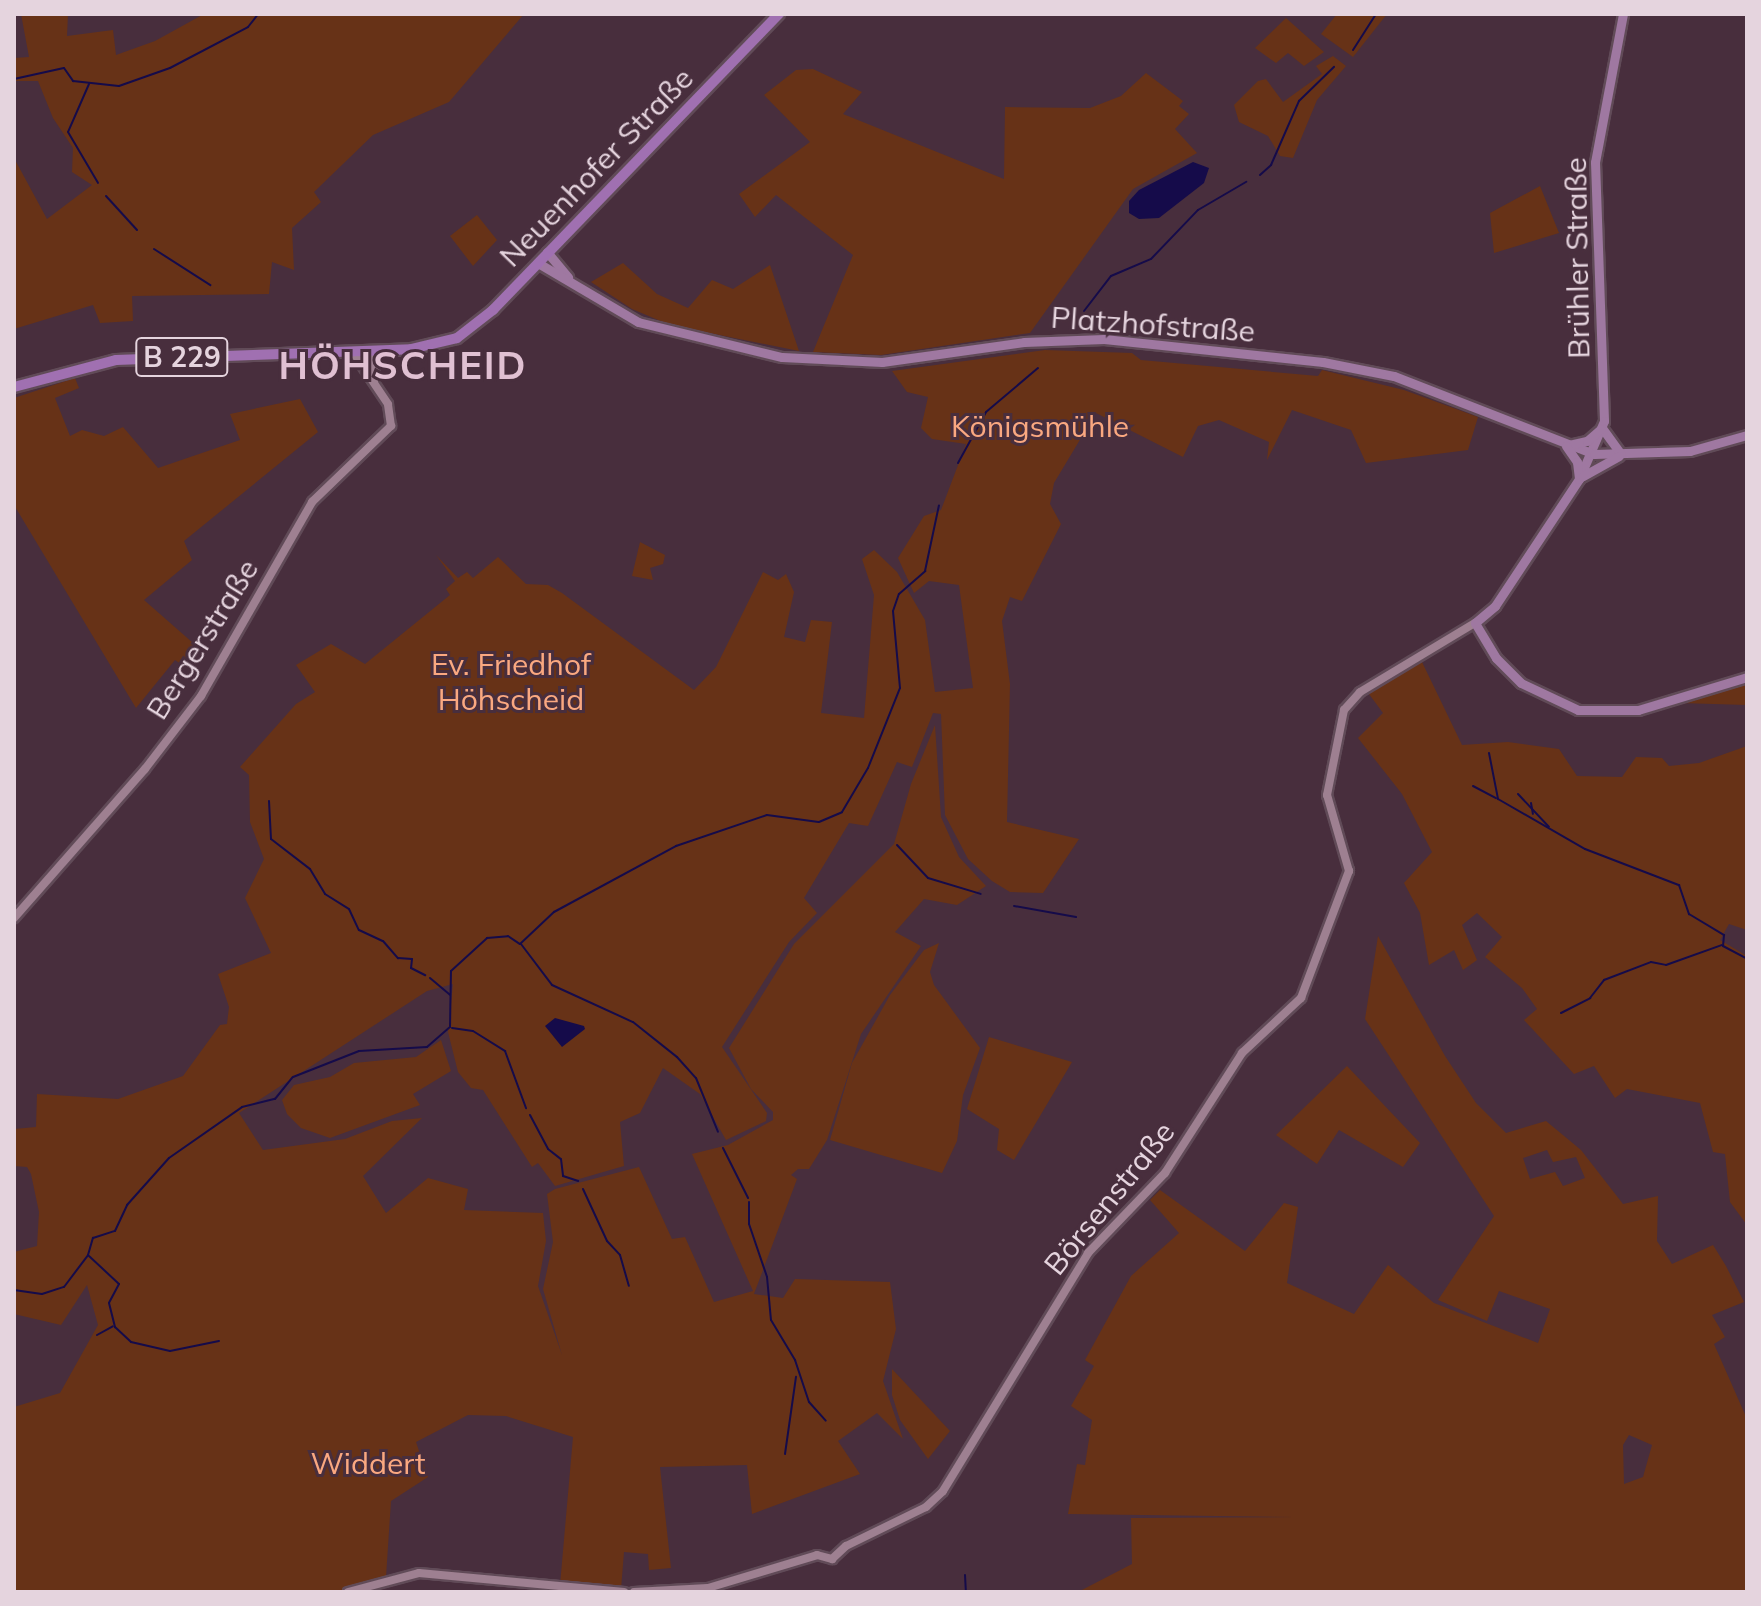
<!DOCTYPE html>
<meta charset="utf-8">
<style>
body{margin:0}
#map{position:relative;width:1761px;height:1606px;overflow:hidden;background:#482e3d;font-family:Mulish,sans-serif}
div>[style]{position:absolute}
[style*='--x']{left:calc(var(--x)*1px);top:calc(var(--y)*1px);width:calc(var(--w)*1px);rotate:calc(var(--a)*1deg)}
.green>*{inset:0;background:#673217}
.water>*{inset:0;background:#150b4a}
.stream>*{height:2px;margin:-1px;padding:0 1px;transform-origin:1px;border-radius:1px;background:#150b4a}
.roads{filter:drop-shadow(2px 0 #614b58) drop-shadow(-2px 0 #614b58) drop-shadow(0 2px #614b58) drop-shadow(0 -2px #614b58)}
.tertiary>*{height:8px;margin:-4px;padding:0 4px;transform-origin:4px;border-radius:4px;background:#9e8091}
.secondary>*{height:9px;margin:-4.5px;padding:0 4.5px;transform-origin:4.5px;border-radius:4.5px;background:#9f78a1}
.primary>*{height:10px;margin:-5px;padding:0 5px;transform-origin:5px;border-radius:5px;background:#a070b1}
span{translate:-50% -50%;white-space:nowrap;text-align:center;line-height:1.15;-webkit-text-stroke:6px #482e3d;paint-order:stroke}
.shield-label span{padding:2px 6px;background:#482e3d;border:2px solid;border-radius:6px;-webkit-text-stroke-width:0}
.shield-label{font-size:28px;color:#e5d4de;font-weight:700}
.street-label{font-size:30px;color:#e5d4de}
.park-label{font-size:30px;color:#faa880}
.district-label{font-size:38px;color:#e0c0d2;font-weight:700;letter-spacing:2px}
.frame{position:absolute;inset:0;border:16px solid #e5d4de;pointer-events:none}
</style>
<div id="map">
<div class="green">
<i style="clip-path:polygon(21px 14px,68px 14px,67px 36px,113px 30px,116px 55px,155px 41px,204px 14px,524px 14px,449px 102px,373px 135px,314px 192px,321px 202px,292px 228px,294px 270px,272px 262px,269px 294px,132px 296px,133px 321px,100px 323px,93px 305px,14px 329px,14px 158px,47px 219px,92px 185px,72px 172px,73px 148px,53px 118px,38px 81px,14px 81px,14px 58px,29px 57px)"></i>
<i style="clip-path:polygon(1337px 14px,1387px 14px,1353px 57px,1321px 34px)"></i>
<i style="clip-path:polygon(1286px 18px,1324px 52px,1304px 66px,1288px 53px,1276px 63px,1255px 48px)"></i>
<i style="clip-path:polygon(1333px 56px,1346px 66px,1317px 100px,1293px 158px,1280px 156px,1268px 136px,1239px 122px,1234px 105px,1258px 81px,1266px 79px,1283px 102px,1322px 74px,1316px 66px)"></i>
<i style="clip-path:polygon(813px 69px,862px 92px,843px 114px,1004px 179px,1005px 107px,1090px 108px,1121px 96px,1146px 73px,1183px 101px,1179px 106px,1189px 114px,1175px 129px,1197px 153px,1133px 189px,1030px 333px,881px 355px,813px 352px,853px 255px,776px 195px,755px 217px,739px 194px,810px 142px,764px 95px,796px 70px)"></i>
<i style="clip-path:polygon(1540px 186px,1559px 233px,1494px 253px,1490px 213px)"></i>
<i style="clip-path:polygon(477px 215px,497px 240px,473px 266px,450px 236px)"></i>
<i style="clip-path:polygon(623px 263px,657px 294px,688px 308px,712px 280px,733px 289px,770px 265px,799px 351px,670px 325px,632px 309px,591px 282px)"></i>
<i style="clip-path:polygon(1045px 350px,1132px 353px,1141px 360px,1318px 376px,1322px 370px,1404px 390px,1478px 417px,1468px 450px,1366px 463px,1351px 430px,1292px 410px,1267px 460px,1269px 442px,1219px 420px,1198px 426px,1183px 457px,1096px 413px,1054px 483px,1050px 504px,1061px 524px,1022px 601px,1010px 597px,1002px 621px,1010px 684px,1007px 822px,1079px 839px,1043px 893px,1010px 892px,992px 881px,968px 859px,945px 815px,941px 714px,933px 713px,912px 767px,897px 762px,868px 826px,849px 823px,804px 898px,817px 913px,789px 942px,722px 1047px,767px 1113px,766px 1121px,726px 1140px,700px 1094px,663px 1068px,640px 1113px,620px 1122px,624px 1166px,555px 1186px,538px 1163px,532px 1167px,483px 1090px,471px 1088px,458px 1072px,448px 1032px,453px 984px,427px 991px,239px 1113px,263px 1150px,345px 1139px,392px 1121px,422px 1118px,363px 1176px,386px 1213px,428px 1178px,468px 1189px,464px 1210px,543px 1213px,546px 1241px,538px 1286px,562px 1355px,543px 1289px,553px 1242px,547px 1194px,555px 1189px,639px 1167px,672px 1239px,685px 1237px,714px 1302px,753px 1291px,692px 1154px,728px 1145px,773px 1120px,773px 1112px,751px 1089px,729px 1048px,794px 944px,894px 844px,911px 784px,935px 725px,941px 817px,959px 857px,986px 886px,957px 905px,924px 899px,895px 932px,921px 946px,861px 1034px,827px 1140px,809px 1169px,798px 1169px,791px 1175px,797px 1179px,754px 1294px,783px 1298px,795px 1279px,890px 1282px,896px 1329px,883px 1381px,903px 1439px,877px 1413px,838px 1441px,860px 1474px,752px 1514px,747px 1465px,660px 1467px,671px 1568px,649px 1570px,648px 1554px,624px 1552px,621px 1589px,560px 1585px,573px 1437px,506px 1416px,468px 1415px,416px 1442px,428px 1477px,391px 1501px,386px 1577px,340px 1592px,14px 1592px,14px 1407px,60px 1393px,98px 1325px,87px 1285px,61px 1325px,14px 1314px,14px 1252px,37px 1246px,39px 1212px,31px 1174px,27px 1167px,14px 1166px,14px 1129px,36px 1127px,37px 1094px,118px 1099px,183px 1076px,220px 1025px,227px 1024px,229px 1007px,218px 974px,271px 953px,245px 898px,264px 859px,250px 822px,249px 775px,240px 767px,296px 704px,315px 692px,296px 665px,331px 644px,365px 664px,450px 595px,446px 589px,455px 581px,436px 555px,458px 578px,467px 572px,473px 578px,498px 557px,526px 584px,548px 585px,562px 593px,694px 690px,716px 667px,763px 572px,778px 580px,786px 574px,794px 592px,784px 637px,805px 642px,811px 620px,832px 622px,821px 713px,864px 718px,874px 595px,862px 559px,874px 550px,897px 572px,925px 620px,935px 692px,973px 688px,959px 585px,929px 581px,914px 593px,898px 558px,924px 516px,941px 510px,966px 444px,932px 439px,921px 428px,928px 397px,907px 392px,892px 371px)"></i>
<i style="clip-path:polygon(75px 378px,79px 388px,55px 398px,70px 436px,82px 430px,104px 436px,123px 427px,158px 468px,240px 440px,230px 414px,300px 399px,318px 432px,184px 541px,192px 560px,144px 600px,201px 650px,187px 668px,175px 660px,136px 708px,14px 505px,14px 398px)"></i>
<i style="clip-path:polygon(640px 542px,665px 555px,663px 564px,650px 568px,653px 580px,632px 576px)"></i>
<i style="clip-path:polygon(1422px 662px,1462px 745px,1508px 742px,1559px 749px,1577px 776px,1622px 777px,1636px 757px,1662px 758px,1669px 766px,1699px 763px,1747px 746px,1747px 930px,1729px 924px,1720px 940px,1747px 956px,1747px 1225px,1730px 1202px,1725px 1154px,1713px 1152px,1700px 1103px,1627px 1089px,1615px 1098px,1594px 1066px,1574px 1074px,1524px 1020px,1537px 1009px,1522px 988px,1485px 957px,1502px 937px,1477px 913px,1462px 925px,1477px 960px,1463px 970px,1454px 950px,1429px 965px,1420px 913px,1404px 883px,1432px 852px,1402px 794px,1358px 738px,1383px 713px,1369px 694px)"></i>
<i style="clip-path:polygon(1747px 681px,1747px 705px,1680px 703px,1739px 683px)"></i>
<i style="clip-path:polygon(evenodd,1378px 936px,1445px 1056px,1476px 1103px,1506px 1133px,1546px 1121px,1581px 1150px,1623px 1204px,1658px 1196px,1657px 1241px,1672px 1264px,1713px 1245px,1726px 1266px,1744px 1302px,1712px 1315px,1725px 1337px,1714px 1344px,1747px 1419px,1747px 1592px,1078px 1592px,1132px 1564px,1131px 1518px,1294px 1517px,1068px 1514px,1077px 1464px,1085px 1465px,1092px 1420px,1071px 1406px,1094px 1366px,1085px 1360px,1131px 1276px,1179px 1233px,1150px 1200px,1160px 1190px,1245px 1251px,1284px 1203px,1298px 1207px,1287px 1283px,1354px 1314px,1388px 1265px,1434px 1303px,1538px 1343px,1550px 1309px,1499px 1291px,1487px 1321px,1438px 1300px,1494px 1216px,1365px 1019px,1378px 936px,1547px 1150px,1553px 1162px,1576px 1157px,1585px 1178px,1563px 1186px,1555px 1172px,1530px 1179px,1523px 1158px,1547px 1150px,1378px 936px,1629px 1435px,1652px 1445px,1643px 1477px,1624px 1484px,1623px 1445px,1629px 1435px)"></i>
<i style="clip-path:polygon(939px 943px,930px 972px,934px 985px,980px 1048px,963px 1095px,957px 1141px,942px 1173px,830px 1140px,852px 1063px,890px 995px,924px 950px)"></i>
<i style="clip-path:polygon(989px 1037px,1072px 1062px,1014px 1160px,997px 1150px,999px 1129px,967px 1109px)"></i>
<i style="clip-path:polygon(441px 1040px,451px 1071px,413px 1094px,420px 1105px,330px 1138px,301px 1128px,287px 1114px,282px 1100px,294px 1085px,330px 1077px,354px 1063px,416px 1057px)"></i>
<i style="clip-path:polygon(1347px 1066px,1420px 1143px,1403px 1167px,1339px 1130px,1317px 1164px,1276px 1135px)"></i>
<i style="clip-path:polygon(892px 1369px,950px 1431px,928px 1459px,900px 1420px,892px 1395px)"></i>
</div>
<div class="water">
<i style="clip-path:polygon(1193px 162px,1209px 168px,1204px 183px,1159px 218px,1139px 219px,1129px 213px,1129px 201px,1139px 190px)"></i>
<i style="clip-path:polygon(555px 1018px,584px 1026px,585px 1029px,562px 1047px,545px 1026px)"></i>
</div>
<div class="stream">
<i style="--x:1353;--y:50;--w:43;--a:-57.4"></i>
<i style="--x:14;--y:79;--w:51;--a:-12.4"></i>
<i style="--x:64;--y:68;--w:16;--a:55"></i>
<i style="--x:73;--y:81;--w:46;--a:6.2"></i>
<i style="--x:119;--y:86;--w:54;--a:-19.4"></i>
<i style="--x:170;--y:68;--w:88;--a:-27.7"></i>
<i style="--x:248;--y:27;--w:16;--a:-52"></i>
<i style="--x:89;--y:84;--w:52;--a:113.6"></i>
<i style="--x:68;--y:132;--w:59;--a:59.5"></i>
<i style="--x:1260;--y:175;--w:15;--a:-42"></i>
<i style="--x:1271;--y:165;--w:70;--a:-66.4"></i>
<i style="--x:1299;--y:101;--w:49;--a:-44.2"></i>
<i style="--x:106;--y:196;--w:46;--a:47.6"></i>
<i style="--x:154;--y:249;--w:67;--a:32.7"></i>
<i style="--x:1084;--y:311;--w:44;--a:-52.4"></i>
<i style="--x:1111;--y:276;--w:43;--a:-23"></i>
<i style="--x:1151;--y:259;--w:68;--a:-46.2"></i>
<i style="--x:1198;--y:210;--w:56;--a:-30.3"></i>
<i style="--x:958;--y:463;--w:58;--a:-61.2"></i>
<i style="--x:986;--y:412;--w:68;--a:-40.2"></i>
<i style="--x:1489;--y:753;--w:47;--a:78.9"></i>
<i style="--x:1498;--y:799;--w:100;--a:29.9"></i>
<i style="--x:1585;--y:849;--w:101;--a:21"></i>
<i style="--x:1679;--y:885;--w:31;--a:71"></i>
<i style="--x:1689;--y:914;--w:41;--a:31"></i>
<i style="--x:1724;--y:935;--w:11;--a:95"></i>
<i style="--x:1723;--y:946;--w:27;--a:28"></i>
<i style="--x:1473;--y:786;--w:26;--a:28"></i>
<i style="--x:1518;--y:794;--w:45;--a:46.8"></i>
<i style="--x:269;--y:801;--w:38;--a:87"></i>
<i style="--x:271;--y:839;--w:49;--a:37.6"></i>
<i style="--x:310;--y:869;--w:29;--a:59"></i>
<i style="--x:325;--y:894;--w:28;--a:32"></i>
<i style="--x:349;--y:909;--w:23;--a:65"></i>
<i style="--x:359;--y:930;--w:26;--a:25"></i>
<i style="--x:383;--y:941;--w:23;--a:49"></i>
<i style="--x:398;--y:958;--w:14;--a:4"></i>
<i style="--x:412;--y:959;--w:9;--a:96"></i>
<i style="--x:411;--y:968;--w:16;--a:27"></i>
<i style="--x:1531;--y:803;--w:11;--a:80"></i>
<i style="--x:897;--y:845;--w:45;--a:46.8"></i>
<i style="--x:928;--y:878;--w:55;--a:16.8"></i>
<i style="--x:1014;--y:906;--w:63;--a:10.1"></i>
<i style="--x:521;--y:944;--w:51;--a:52.9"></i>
<i style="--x:552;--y:985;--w:89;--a:24.6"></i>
<i style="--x:633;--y:1022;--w:56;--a:38.5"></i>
<i style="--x:677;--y:1057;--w:28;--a:48"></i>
<i style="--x:696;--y:1078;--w:58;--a:67.8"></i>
<i style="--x:430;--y:978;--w:26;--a:40"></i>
<i style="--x:1561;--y:1013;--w:33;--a:-27"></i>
<i style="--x:1590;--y:998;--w:23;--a:-52"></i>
<i style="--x:1604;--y:980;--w:50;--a:-21"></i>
<i style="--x:1651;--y:962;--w:15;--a:11"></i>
<i style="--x:1666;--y:965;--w:59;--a:-19.7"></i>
<i style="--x:452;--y:1028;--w:21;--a:8"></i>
<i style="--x:473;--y:1031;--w:38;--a:32"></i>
<i style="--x:505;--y:1051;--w:61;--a:69.8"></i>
<i style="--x:530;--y:1115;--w:38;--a:62"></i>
<i style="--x:548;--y:1149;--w:16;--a:38"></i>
<i style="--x:561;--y:1159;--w:17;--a:83"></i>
<i style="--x:563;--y:1176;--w:16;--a:18"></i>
<i style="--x:723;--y:1148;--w:56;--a:63.4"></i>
<i style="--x:583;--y:1189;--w:57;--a:65.2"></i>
<i style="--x:607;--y:1241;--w:19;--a:47"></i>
<i style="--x:620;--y:1255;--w:32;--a:74"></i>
<i style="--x:749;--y:1202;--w:22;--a:90"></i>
<i style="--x:749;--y:1224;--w:56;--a:71.2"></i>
<i style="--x:767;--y:1277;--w:43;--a:84.7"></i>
<i style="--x:771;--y:1320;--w:47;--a:59"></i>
<i style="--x:795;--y:1360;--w:44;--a:71.6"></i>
<i style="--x:809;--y:1402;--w:25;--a:48"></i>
<i style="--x:89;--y:1256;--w:41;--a:43"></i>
<i style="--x:119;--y:1284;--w:21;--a:118"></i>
<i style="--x:109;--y:1303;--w:25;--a:76"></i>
<i style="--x:115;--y:1327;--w:22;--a:43"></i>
<i style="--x:131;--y:1342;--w:40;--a:13"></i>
<i style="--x:170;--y:1351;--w:50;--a:-11.5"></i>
<i style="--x:14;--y:1290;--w:28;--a:8"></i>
<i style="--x:42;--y:1294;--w:23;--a:-18"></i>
<i style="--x:64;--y:1287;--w:40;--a:-53"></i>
<i style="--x:88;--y:1255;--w:18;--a:-74"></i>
<i style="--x:93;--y:1238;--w:23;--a:-18"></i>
<i style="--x:115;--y:1231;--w:29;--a:-65"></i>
<i style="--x:127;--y:1205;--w:63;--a:-48.2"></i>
<i style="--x:169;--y:1158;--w:89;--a:-34.9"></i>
<i style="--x:242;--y:1107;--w:34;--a:-14"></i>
<i style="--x:275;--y:1099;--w:28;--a:-51"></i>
<i style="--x:293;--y:1077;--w:71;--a:-21.5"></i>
<i style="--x:359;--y:1051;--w:68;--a:-3.4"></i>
<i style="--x:427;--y:1047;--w:30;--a:-41"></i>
<i style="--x:450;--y:1027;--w:56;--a:-89"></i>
<i style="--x:451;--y:971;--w:49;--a:-42.5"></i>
<i style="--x:487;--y:938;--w:21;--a:-5"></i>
<i style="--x:508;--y:936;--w:14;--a:34"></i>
<i style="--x:520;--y:944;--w:47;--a:-43.3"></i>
<i style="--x:554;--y:912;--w:139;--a:-28.4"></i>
<i style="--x:676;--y:846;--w:96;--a:-18.8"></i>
<i style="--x:767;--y:815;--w:52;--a:7.7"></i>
<i style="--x:819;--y:822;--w:25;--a:-23"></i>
<i style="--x:842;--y:812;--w:51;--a:-59.4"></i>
<i style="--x:868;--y:768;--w:86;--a:-68.2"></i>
<i style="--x:900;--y:688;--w:77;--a:-95.2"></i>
<i style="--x:893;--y:611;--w:18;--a:-71"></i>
<i style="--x:899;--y:594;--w:35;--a:-41"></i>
<i style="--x:925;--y:571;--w:67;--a:-78"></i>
<i style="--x:97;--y:1335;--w:18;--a:-29"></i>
<i style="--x:785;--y:1454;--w:78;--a:-81.9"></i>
<i style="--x:965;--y:1575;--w:17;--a:87"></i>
</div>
<div class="roads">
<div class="tertiary">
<i style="--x:374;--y:381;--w:30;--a:-88"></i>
<i style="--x:14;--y:918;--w:198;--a:-48.7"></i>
<i style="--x:145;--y:769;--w:92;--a:-52.5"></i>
<i style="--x:201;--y:696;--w:224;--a:-60.2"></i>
<i style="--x:312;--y:502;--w:110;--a:-43.9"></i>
<i style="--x:391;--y:426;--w:22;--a:-98"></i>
<i style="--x:388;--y:404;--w:63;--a:-123.9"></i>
<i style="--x:348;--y:1592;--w:73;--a:-15"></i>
<i style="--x:419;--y:1573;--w:206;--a:5.3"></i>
<i style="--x:634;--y:1592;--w:74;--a:-3.1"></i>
<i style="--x:708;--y:1588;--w:114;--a:-16.8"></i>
<i style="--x:817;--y:1555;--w:16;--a:15"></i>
<i style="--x:832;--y:1559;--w:19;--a:-43"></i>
<i style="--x:846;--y:1546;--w:89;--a:-26"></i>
<i style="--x:926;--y:1507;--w:23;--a:-43"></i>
<i style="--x:943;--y:1491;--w:279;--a:-58.6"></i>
<i style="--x:1088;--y:1253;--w:111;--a:-46.1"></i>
<i style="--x:1165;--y:1173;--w:143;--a:-57.3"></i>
<i style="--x:1242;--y:1053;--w:81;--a:-43"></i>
<i style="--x:1301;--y:998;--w:136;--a:-69.3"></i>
<i style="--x:1349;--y:871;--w:79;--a:-106.1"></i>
<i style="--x:1327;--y:795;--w:87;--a:-78.7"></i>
<i style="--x:1344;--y:710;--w:24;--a:-48"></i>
<i style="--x:1360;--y:692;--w:134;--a:-31"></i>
</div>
<div class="secondary">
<i style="--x:1623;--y:14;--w:151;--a:100.7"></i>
<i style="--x:1595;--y:162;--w:259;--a:88"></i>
<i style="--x:1604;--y:421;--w:63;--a:113.3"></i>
<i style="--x:1579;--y:479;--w:152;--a:123.5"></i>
<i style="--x:1495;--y:606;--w:26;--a:140"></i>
<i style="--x:1475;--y:623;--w:41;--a:59"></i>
<i style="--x:1496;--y:658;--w:35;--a:45"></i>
<i style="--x:1521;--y:683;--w:63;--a:25.3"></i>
<i style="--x:1578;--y:710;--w:60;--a:0"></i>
<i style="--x:1638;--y:710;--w:114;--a:-16.8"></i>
<i style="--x:547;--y:252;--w:33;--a:50"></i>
<i style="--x:538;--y:263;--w:116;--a:30.5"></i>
<i style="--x:638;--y:322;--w:148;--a:13.7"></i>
<i style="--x:782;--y:357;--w:100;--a:2.9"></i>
<i style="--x:882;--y:362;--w:143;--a:-8"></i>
<i style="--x:1024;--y:342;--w:80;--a:-2.1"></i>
<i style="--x:1104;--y:339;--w:220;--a:6"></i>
<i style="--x:1323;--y:362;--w:72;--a:11.2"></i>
<i style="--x:1394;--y:376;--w:215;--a:21.3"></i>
<i style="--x:1594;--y:454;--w:96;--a:-1.8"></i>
<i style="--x:1690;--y:451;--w:59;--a:-15.7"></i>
<i style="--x:1602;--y:428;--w:32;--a:54"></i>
<i style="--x:1569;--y:445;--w:18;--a:-13"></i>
<i style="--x:1587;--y:441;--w:18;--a:-41"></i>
<i style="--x:1566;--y:446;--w:19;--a:55"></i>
<i style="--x:1577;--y:462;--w:17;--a:83"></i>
<i style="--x:1583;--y:476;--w:41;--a:-29.1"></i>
</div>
<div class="primary">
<i style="--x:14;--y:387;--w:106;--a:-14.8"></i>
<i style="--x:116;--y:360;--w:295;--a:-2.1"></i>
<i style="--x:411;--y:349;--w:47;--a:-13.4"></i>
<i style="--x:457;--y:338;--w:46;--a:-37.9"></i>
<i style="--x:493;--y:310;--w:412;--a:-46"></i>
</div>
</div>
<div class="shield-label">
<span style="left:182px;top:357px">B 229</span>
</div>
<div class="street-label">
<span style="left:596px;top:167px;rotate:-46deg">Neuenhofer Straße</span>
<span style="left:1577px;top:258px;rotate:-91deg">Brühler Straße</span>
<span style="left:1153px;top:324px;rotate:4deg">Platzhofstraße</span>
<span style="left:202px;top:639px;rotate:-58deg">Bergerstraße</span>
<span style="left:1109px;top:1198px;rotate:-51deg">Börsenstraße</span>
</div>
<div class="park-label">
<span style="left:1040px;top:426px">Königsmühle</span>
<span style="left:511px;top:681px">Ev. Friedhof<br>Höhscheid</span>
<span style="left:368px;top:1463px">Widdert</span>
</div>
<div class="district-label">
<span style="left:403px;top:366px">HÖHSCHEID</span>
</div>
<div class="frame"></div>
</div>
